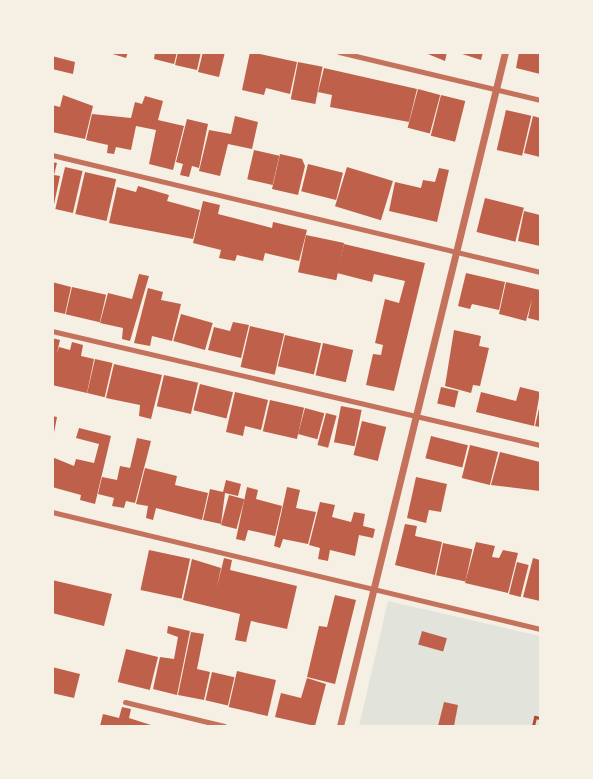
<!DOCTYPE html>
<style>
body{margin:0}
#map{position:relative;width:593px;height:779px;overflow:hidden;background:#f6efe4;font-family:Barlow,sans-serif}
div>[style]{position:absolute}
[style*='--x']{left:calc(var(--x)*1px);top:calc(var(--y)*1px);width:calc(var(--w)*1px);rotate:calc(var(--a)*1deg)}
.green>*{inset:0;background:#e2e4dc}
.building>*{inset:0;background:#bf614a;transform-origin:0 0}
.path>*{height:2.5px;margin:-1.25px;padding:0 1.25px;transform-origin:1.25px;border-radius:1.25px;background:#b5482f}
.minor>*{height:5px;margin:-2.5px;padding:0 2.5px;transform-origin:2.5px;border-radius:2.5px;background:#c5725c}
.tertiary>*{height:7px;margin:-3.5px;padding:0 3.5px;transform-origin:3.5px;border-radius:3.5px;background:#c5725c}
span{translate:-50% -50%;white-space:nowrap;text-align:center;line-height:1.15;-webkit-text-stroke:4px #f6efe4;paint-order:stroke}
.frame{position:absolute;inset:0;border:54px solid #f6efe4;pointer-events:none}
</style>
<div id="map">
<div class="green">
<i style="clip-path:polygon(388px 601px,540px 636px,540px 726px,359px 726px)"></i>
</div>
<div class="building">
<i style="clip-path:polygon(106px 52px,128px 52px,126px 58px)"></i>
<i style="clip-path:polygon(155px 52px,177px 52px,174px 64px,154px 59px)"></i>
<i style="clip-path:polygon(178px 52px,201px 52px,197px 70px,175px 65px)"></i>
<i style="clip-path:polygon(203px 52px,225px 52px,219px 77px,198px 72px)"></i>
<i style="clip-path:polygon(250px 52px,297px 62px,290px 94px,266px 88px,264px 95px,242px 90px)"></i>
<i style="clip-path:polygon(423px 52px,447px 52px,445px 61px)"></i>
<i style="clip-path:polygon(456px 52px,483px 52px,481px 60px)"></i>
<i style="clip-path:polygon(519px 52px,540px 52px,540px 74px,516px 68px)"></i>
<i style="clip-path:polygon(52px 56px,75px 62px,73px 74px,52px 69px)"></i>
<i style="left:298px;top:62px;width:25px;height:38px;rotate:11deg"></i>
<i style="clip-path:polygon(324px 68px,417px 89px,409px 122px,330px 107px,332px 95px,318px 92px)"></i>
<i style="left:418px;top:89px;width:23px;height:40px;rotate:15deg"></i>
<i style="clip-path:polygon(63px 95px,93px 106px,85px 139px,52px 132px,52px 105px,60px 107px)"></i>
<i style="left:441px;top:95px;width:25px;height:42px;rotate:14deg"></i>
<i style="clip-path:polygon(145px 96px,163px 101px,158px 120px,184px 126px,173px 170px,149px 164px,156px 130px,136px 126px,131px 150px,116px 147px,114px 154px,107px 153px,108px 145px,86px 140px,92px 114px,131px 118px,135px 102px,142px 104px)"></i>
<i style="left:506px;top:110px;width:26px;height:41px;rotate:13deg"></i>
<i style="clip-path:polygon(235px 116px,258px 122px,252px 149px,228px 144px,220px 176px,199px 171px,209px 130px,231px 134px)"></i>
<i style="clip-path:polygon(533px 116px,540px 118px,540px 157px,524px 153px)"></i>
<i style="clip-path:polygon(187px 119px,208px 124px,199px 168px,192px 166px,189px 177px,180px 175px,183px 164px,176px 162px)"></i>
<i style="left:254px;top:150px;width:26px;height:30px;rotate:13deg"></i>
<i style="clip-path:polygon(280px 154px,302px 159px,305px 166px,298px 195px,272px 189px)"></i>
<i style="clip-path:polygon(52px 162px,57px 163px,54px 175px,60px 176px,53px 209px)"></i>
<i style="left:308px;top:164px;width:36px;height:28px;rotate:14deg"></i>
<i style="left:65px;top:167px;width:18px;height:43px;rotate:13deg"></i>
<i style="left:347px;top:167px;width:48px;height:41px;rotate:17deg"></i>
<i style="clip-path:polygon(439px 168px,449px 170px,437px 222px,389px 211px,395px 182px,421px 188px,423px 180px,435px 182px)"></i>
<i style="left:85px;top:172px;width:32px;height:43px;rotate:13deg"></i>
<i style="clip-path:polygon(138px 186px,169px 195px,167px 201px,200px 210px,193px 239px,109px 223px,117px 187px,136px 192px)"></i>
<i style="left:485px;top:198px;width:40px;height:35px;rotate:14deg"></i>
<i style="clip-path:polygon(203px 201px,220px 205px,218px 214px,272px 228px,273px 222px,307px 230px,299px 261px,265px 253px,263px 261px,237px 255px,235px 261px,219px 258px,221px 250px,193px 243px)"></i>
<i style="clip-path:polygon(524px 211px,540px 215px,540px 246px,518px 241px)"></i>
<i style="left:306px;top:235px;width:39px;height:38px;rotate:12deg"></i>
<i style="clip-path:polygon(344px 244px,425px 263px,394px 391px,366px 385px,373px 354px,381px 355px,383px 345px,375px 343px,385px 299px,399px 303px,405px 281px,374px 274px,372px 282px,337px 273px)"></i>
<i style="clip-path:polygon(466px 273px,505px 282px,499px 310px,472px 304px,470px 309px,458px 306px)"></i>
<i style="clip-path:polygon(139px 274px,149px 276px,130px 341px,122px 339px,123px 328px,100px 323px,108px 293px,132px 299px)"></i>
<i style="clip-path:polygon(52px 282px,71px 287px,65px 314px,52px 311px)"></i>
<i style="clip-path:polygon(506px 282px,540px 290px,540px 321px,528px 318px,532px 299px,526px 321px,499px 314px)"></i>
<i style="left:72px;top:287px;width:35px;height:28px;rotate:13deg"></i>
<i style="clip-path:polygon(148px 288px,163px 292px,161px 300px,181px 304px,172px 341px,152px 336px,150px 346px,134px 343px)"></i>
<i style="left:181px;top:314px;width:33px;height:28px;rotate:16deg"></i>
<i style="clip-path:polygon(233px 322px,249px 325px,241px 358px,208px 350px,214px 327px,230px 331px)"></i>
<i style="left:250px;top:326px;width:35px;height:42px;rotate:13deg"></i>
<i style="clip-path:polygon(454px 330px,481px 336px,479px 346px,489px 348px,480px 386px,473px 385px,471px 393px,445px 386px)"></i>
<i style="left:285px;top:335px;width:37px;height:32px;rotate:13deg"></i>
<i style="clip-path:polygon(52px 338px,60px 340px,57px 353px,59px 347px,70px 350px,72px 342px,83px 345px,81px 356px,94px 359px,87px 393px,52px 385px)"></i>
<i style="left:323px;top:343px;width:31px;height:33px;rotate:13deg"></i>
<i style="left:95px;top:359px;width:18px;height:35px;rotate:13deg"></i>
<i style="clip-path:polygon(114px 364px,162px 375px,151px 419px,139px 416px,140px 405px,106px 398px)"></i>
<i style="left:164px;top:375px;width:35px;height:32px;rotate:13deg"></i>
<i style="left:200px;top:384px;width:34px;height:27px;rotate:14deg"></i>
<i style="left:441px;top:387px;width:18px;height:17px;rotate:13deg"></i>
<i style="clip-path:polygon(520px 387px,540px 392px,534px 426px,476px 412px,481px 392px,516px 401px)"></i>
<i style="clip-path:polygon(235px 392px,268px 400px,261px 430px,245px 426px,243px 436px,226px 432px)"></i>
<i style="left:270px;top:400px;width:35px;height:32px;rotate:13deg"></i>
<i style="clip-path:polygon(540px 404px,540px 427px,535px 426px)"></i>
<i style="left:341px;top:406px;width:21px;height:37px;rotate:11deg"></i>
<i style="left:305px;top:408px;width:20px;height:27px;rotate:15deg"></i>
<i style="left:326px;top:413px;width:11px;height:33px;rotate:15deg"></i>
<i style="clip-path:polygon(52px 416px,57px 417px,53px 438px,52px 438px)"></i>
<i style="left:362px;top:421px;width:25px;height:35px;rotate:14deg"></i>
<i style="clip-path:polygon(79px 428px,111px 436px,95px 504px,80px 500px,81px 495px,52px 487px,52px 457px,74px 466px,76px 459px,94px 463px,99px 444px,76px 438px)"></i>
<i style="left:431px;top:436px;width:38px;height:23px;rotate:14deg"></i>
<i style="clip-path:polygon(137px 438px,151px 441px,135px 503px,126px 501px,124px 508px,112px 506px,114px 498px,98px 494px,102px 477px,117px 480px,120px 466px,130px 468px)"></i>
<i style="left:470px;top:445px;width:29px;height:34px;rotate:14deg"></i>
<i style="clip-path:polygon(500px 452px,540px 462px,540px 491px,491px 485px)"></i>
<i style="clip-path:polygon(145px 468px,177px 476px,175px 485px,208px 493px,202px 520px,156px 508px,153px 520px,146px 518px,148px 506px,136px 504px)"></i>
<i style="clip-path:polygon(416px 477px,447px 484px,441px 512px,429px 510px,426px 523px,407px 518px)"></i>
<i style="clip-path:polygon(226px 480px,241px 484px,238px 496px,225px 493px,221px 524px,203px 520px,210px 489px,223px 492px)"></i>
<i style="clip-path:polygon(247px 487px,258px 490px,256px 499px,282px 506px,275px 536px,248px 530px,245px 541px,236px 539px)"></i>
<i style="clip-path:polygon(287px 487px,300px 490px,296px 508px,316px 512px,308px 544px,283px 539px,280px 548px,274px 546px)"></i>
<i style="left:229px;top:495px;width:16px;height:31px;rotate:15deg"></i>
<i style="clip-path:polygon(320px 502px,335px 505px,332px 517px,351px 522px,354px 512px,365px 514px,363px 526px,375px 529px,373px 538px,359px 535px,355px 556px,330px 550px,328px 561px,318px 559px,320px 548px,309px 545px)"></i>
<i style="clip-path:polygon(405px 524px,417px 526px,415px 536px,442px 542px,435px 575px,395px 565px)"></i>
<i style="clip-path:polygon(476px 542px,495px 546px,492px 557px,499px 558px,503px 550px,518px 553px,508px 593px,465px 583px)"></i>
<i style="left:443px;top:543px;width:30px;height:33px;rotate:12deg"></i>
<i style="left:149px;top:550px;width:42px;height:41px;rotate:12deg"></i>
<i style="clip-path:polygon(224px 558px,232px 560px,230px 570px,297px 586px,287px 629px,251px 621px,246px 642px,235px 640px,240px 614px,183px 600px,192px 559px,221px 568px,217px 587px)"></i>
<i style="clip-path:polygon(533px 558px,540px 560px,540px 601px,523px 597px)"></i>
<i style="left:517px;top:562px;width:12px;height:33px;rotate:14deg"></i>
<i style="clip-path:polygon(52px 580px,112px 594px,104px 626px,52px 613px)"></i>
<i style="clip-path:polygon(335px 595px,356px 600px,335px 684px,307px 677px,319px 626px,327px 627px)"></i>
<i style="clip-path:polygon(168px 626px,190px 631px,177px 695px,153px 689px,160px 657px,174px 659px,178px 637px,167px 633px)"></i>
<i style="left:422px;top:631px;width:26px;height:14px;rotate:16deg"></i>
<i style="clip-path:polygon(191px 632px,204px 634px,197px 669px,210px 672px,204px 700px,178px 695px)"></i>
<i style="left:126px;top:649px;width:33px;height:34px;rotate:14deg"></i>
<i style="clip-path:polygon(52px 667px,80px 674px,74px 698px,52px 693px)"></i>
<i style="left:237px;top:671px;width:40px;height:37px;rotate:13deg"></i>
<i style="left:212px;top:672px;width:23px;height:29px;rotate:13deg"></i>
<i style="clip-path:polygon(307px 678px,326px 684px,315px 726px,275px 717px,281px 693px,301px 698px)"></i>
<i style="clip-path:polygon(444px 702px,458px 705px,454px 726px,438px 726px)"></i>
<i style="clip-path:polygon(122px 707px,131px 709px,129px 718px,154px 726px,100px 726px,103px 714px,119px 718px)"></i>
</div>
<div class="path">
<i style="--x:533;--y:726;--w:9;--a:-77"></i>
<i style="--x:535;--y:717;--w:5;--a:11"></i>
</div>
<div class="minor">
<i style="--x:339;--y:52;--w:207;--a:13.4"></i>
<i style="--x:52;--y:155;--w:502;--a:13.48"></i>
<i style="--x:52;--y:331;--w:501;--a:13.15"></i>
<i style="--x:52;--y:512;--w:502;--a:13.48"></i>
<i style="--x:125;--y:702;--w:102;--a:13.6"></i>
</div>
<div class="tertiary">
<i style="--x:340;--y:726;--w:694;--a:-76.24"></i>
</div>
<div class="frame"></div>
</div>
